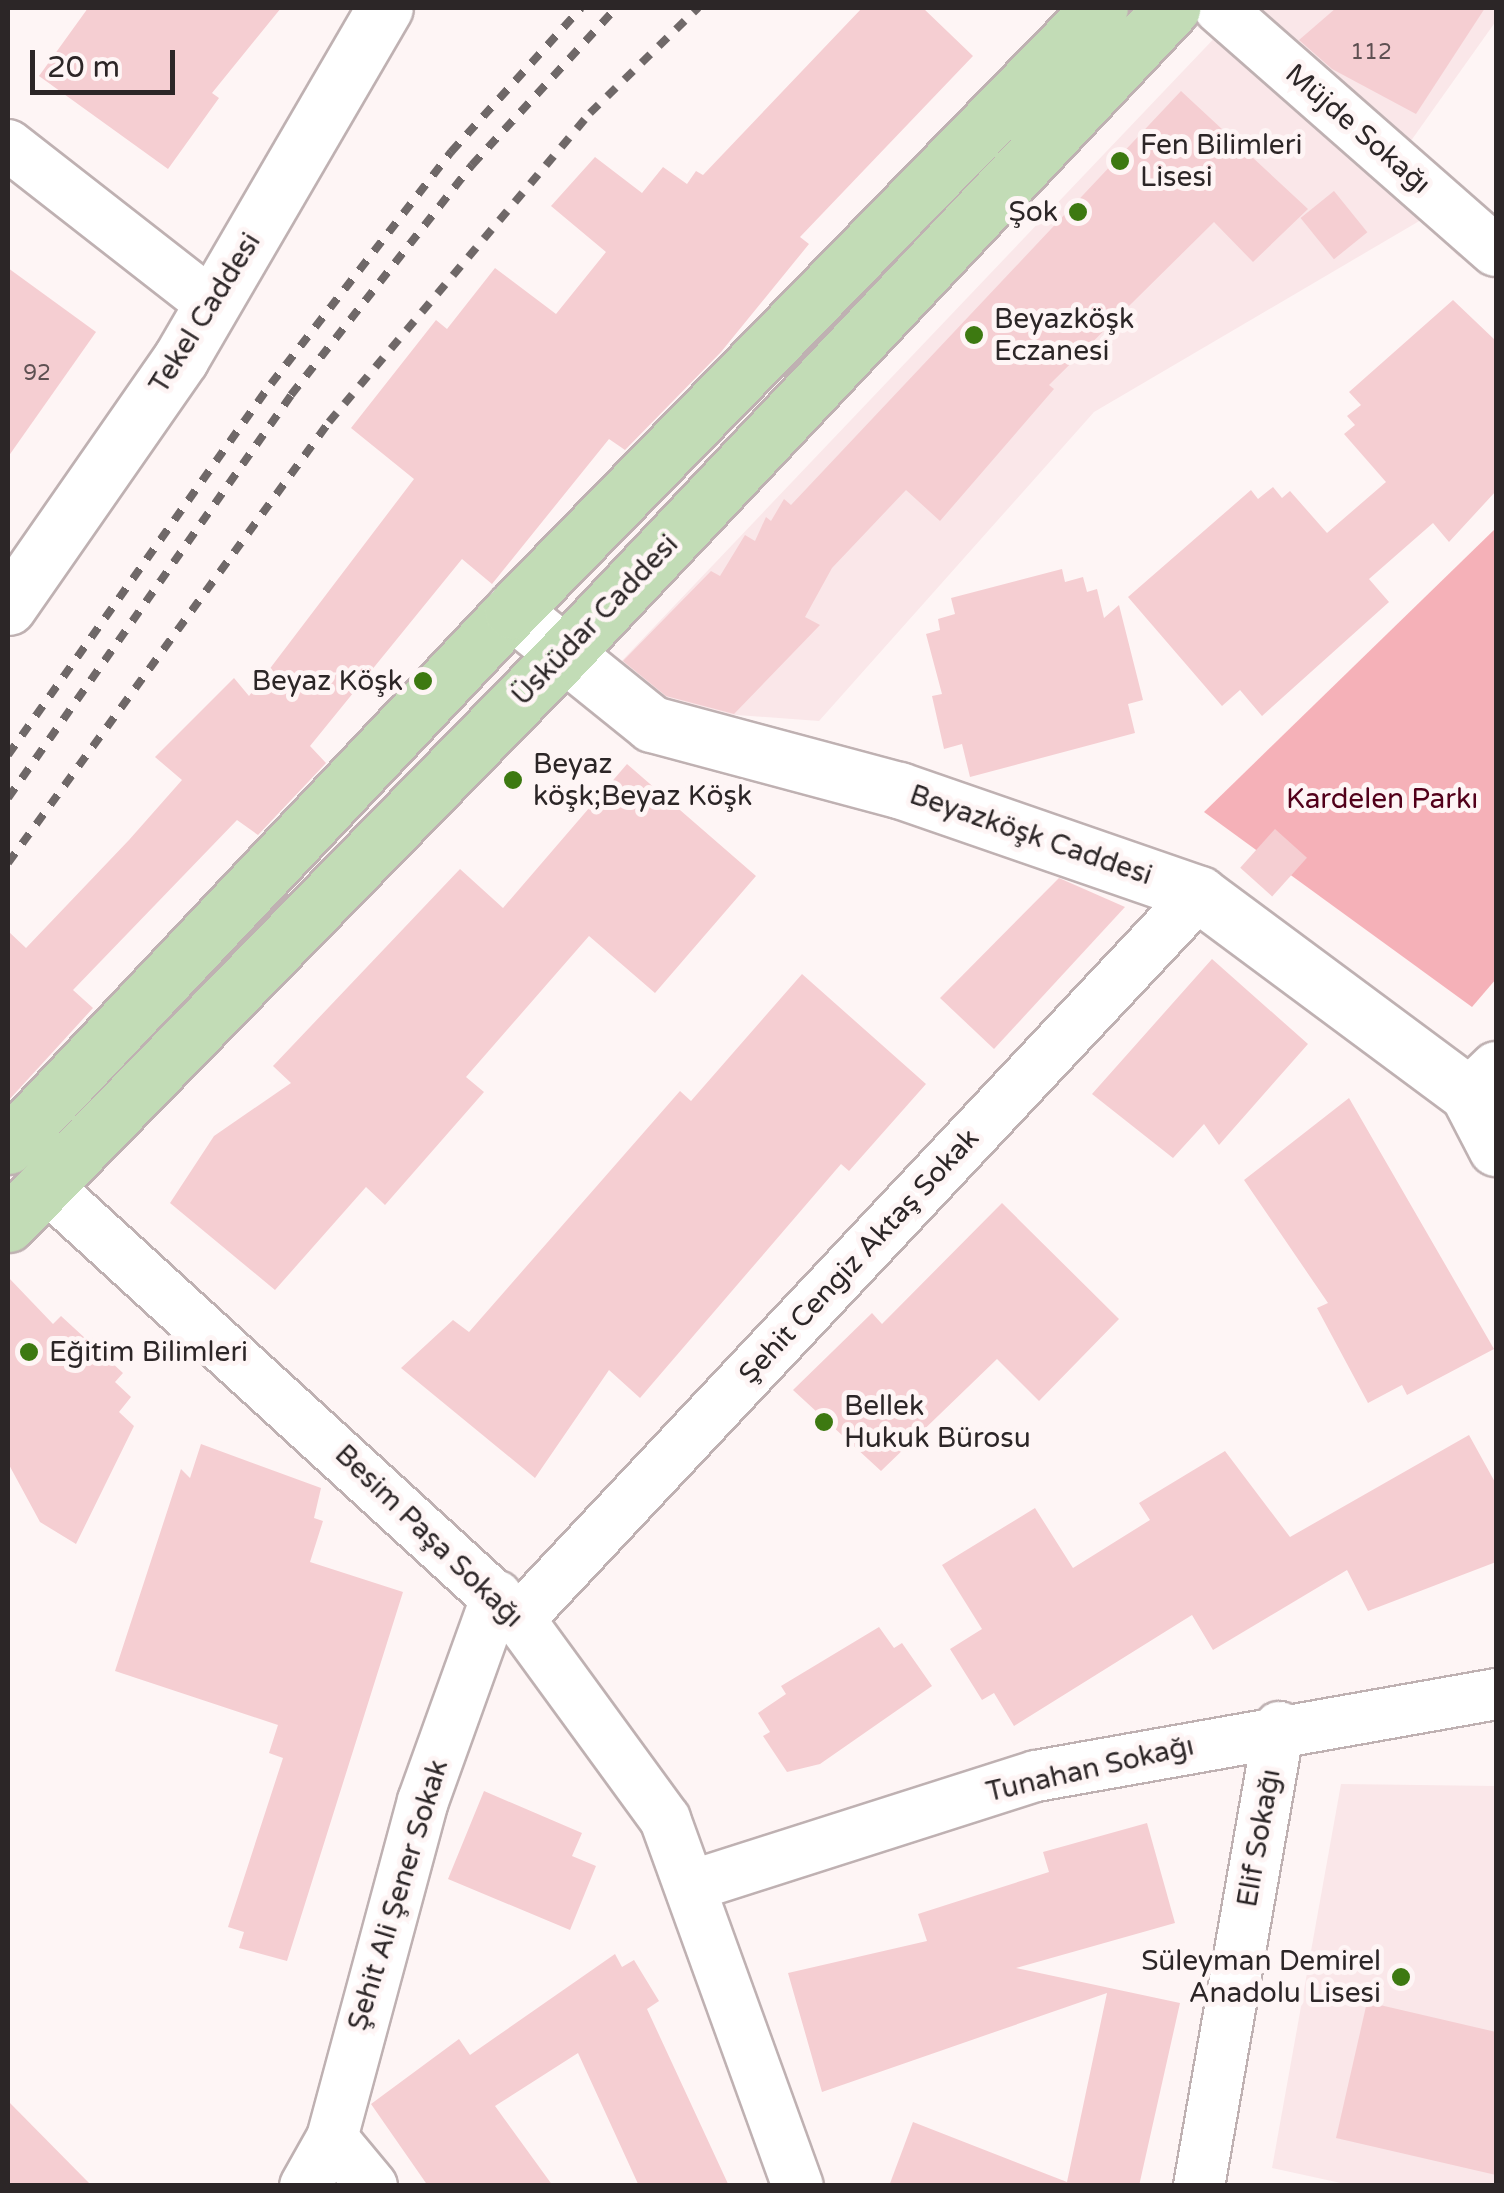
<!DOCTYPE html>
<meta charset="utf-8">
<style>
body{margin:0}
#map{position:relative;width:1504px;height:2193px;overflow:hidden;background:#fef5f5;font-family:"Varela Round",sans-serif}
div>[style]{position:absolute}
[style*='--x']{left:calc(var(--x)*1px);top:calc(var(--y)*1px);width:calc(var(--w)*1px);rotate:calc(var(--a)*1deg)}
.built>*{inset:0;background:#fae7e9}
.green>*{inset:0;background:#f5b1b8}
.building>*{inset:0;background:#f5ced2;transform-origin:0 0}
.roads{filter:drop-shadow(2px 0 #bfb1b2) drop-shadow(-2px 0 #bfb1b2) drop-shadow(0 2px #bfb1b2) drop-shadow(0 -2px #bfb1b2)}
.minor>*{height:50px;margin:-25px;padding:0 25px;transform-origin:25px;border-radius:25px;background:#fff}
.tertiary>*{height:55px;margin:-27.5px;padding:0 27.5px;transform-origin:27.5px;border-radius:27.5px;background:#fff}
.primary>*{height:55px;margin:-27.5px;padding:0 27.5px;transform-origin:27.5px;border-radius:27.5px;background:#c2dcb6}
.rail>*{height:8px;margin-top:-4px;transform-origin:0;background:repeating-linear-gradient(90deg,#6f6868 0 12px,transparent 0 24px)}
.dots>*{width:28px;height:28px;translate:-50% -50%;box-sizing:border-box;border:5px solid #fef5f5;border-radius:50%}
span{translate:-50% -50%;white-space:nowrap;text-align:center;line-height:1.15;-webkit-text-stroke:10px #fef5f5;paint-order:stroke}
.number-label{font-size:22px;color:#5e5052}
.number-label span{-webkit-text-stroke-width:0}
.street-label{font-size:28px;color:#2c2627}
.poi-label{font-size:28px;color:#2c2627}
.left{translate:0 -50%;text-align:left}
.right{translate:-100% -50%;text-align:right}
.park-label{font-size:28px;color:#52001a}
.frame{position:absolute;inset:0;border:10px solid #2c2627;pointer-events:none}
.scale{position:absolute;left:30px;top:50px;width:145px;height:45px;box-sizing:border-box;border:5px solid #2c2627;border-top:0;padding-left:12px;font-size:30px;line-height:35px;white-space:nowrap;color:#2c2627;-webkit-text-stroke:8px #fef5f5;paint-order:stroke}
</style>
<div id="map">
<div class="built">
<i style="clip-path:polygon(1243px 8px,1496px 8px,1496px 21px,1408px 145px,1492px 222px,1459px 257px,1421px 220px,1094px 412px,819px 721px,669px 710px,615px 668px)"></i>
<i style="clip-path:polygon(1341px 1784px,1496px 1786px,1496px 2185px,1350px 2185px,1272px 2168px)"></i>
</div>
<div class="green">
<i style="clip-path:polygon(1496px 528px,1496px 979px,1472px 1007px,1204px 812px)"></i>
</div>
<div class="building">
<i style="clip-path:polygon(88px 8px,281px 8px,212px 93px,219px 98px,168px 169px,39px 76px)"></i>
<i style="clip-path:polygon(862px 8px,923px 8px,973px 56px,800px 237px,809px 244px,721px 352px,625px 450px,609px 439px,492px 584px,462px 559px,310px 746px,326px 763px,258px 835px,237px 820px,73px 990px,93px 1008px,8px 1101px,8px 931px,26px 948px,129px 840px,182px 780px,155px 757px,234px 678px,249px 696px,414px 479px,351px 428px,436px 320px,447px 329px,495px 268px,556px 314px,606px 252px,551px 206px,595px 157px,642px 193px,663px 167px,687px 184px,696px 171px,703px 175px)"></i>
<i style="clip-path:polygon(1336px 8px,1485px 8px,1416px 114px,1332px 69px,1299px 40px)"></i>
<i style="clip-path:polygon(1181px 91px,1308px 209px,1253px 262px,1214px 222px,1049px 385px,1054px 389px,940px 521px,906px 490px,832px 568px,805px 617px,820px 625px,734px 714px,666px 696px,623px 661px,711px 571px,720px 576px,745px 535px,755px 541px,766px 517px,771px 521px,784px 499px,791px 505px)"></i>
<i style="left:1334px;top:191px;width:53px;height:43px;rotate:51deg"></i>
<i style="clip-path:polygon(8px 268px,96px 332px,8px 457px)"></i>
<i style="clip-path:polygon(1453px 300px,1496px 341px,1496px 491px,1449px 542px,1433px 523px,1369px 579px,1389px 602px,1262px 716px,1240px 690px,1222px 706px,1128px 597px,1251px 490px,1258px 499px,1273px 487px,1282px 498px,1290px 491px,1327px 533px,1386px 482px,1344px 434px,1355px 425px,1347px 416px,1361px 405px,1349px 392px)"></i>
<i style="clip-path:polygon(1062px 569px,1065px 582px,1083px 577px,1087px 592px,1097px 589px,1104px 618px,1119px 605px,1143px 700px,1128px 704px,1135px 733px,970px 777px,962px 744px,944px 749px,932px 696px,942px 694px,926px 634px,940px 630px,938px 619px,955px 614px,951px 598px)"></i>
<i style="clip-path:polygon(627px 764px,756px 876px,655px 993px,589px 936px,466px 1077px,484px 1092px,385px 1205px,366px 1187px,275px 1290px,170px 1203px,214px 1136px,291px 1083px,273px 1066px,460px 869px,503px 908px)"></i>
<i style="left:1275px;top:829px;width:43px;height:52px;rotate:42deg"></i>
<i style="clip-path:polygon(1059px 878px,1125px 907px,994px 1049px,940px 998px)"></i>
<i style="clip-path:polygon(1212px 959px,1308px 1044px,1219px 1145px,1204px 1124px,1173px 1158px,1092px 1094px)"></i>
<i style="clip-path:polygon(802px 974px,926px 1084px,849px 1171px,841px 1164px,640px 1398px,609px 1370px,535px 1478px,401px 1368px,453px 1320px,469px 1332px,680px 1091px,691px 1101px)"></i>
<i style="clip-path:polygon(1349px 1098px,1494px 1349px,1407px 1395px,1402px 1385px,1368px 1403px,1317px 1308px,1328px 1303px,1244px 1180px)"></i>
<i style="clip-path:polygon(1002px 1203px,1119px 1319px,1039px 1401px,997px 1359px,881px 1471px,793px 1390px,872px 1313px,882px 1324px)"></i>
<i style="clip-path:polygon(8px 1277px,53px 1324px,61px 1316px,123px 1373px,115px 1382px,131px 1397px,119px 1412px,134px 1426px,76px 1544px,40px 1522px,8px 1463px)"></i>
<i style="clip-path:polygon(1469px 1435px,1496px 1484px,1496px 1562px,1368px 1611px,1347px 1570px,1213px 1650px,1192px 1615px,1014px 1726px,994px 1693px,982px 1700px,950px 1649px,982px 1629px,942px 1565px,1035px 1508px,1073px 1568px,1150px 1520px,1139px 1503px,1225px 1451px,1290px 1537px)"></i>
<i style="clip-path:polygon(201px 1444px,321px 1488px,314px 1518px,323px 1521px,310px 1562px,403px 1592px,287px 1961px,239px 1948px,244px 1932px,228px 1927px,283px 1758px,269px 1753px,278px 1725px,115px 1671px,181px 1469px,190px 1478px)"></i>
<i style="clip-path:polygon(879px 1627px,894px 1648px,902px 1643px,932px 1686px,820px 1764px,787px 1772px,763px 1736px,770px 1732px,758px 1713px,786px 1694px,781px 1686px)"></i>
<i style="clip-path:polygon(484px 1791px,582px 1833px,572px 1856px,596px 1866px,570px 1930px,448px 1879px)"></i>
<i style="clip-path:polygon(1147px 1823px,1175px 1923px,1016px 1968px,1180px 2003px,1139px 2186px,889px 2186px,913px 2122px,1067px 2182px,1107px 1993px,822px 2092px,788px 1973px,927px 1941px,918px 1914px,1049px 1872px,1043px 1852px)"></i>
<i style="clip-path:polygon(615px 1954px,622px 1967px,634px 1960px,659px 2001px,647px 2009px,729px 2186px,639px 2186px,578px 2053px,495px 2106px,553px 2186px,428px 2186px,371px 2104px,459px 2039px,470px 2055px)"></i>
<i style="clip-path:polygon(1367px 2002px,1496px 2032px,1496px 2175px,1336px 2138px)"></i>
<i style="clip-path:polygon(8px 2101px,92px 2186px,8px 2186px)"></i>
</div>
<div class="roads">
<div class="minor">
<i style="--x:1219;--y:8;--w:368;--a:41.3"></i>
<i style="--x:8;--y:145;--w:260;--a:38"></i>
<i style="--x:1468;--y:1094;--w:39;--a:-44"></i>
<i style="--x:45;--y:1185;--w:643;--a:42.48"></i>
<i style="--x:519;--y:1619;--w:248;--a:53.9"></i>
<i style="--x:665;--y:1819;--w:390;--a:70.1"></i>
<i style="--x:519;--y:1619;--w:994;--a:-46.83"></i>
<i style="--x:694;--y:1885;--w:359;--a:-17.7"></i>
<i style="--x:1036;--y:1776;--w:467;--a:-10.1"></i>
<i style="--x:305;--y:2186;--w:55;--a:-60.6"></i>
<i style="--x:372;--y:2186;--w:62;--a:-129.8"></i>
<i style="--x:332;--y:2138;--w:349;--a:-74.9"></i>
<i style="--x:423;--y:1801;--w:218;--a:-70.2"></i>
<i style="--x:1199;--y:2186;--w:466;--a:-80.1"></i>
</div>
<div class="tertiary">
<i style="--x:8;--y:607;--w:303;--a:-55.2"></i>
<i style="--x:181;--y:358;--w:405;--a:-59.8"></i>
<i style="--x:512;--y:611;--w:180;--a:38.9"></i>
<i style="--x:652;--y:724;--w:256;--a:15"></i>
<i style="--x:899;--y:790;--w:318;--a:19.1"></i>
<i style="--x:1199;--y:894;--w:335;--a:36.6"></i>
<i style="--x:1468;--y:1094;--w:61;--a:62.6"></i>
</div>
<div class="primary">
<i style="--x:8;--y:1146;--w:735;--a:-46.71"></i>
<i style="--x:512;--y:611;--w:842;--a:-45.72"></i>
<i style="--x:8;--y:1224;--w:795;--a:-45.71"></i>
<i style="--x:563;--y:655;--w:889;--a:-46.73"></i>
</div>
</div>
<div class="rail">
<i style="--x:8;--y:755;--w:455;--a:-54.7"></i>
<i style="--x:271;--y:384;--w:294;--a:-52.2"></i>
<i style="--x:451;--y:152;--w:194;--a:-47.9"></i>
<i style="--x:8;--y:798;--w:492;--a:-54.9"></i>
<i style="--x:291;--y:395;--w:293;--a:-51.8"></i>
<i style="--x:472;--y:165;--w:213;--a:-47.5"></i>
<i style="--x:8;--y:863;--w:545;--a:-53.95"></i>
<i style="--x:329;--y:422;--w:404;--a:-49.8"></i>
<i style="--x:590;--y:113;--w:151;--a:-44.2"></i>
</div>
<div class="dots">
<i style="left:1120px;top:161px;background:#3d7911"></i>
<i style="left:1078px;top:212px;background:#3d7911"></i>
<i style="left:974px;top:335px;background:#3d7911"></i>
<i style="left:423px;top:681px;background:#3d7911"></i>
<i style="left:513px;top:780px;background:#3d7911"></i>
<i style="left:29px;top:1352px;background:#3d7911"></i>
<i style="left:824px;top:1422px;background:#3d7911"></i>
<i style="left:1401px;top:1977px;background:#3d7911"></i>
</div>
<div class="number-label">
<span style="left:1371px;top:53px">112</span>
<span style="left:37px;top:374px">92</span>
</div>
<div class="street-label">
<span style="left:1358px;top:129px;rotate:41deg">Müjde Sokağı</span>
<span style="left:205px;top:313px;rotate:-58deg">Tekel Caddesi</span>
<span style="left:595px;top:620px;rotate:-46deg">Üsküdar Caddesi</span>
<span style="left:1031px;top:835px;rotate:19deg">Beyazköşk Caddesi</span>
<span style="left:859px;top:1256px;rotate:-47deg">Şehit Cengiz Aktaş Sokak</span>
<span style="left:429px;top:1536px;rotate:44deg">Besim Paşa Sokağı</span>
<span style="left:1090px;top:1769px;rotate:-13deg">Tunahan Sokağı</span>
<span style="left:1259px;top:1838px;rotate:-80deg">Elif Sokağı</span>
<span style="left:398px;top:1895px;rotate:-73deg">Şehit Ali Şener Sokak</span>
</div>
<div class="poi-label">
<span class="left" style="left:1140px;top:161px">Fen Bilimleri<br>Lisesi</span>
<span class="right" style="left:1058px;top:212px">Şok</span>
<span class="left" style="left:994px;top:335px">Beyazköşk<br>Eczanesi</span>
<span class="right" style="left:403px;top:681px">Beyaz Köşk</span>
<span class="left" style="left:533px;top:780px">Beyaz<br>köşk;Beyaz Köşk</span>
<span class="left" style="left:49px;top:1352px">Eğitim Bilimleri</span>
<span class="left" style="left:844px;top:1422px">Bellek<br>Hukuk Bürosu</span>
<span class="right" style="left:1381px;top:1977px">Süleyman Demirel<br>Anadolu Lisesi</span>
</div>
<div class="park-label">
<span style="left:1382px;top:799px">Kardelen Parkı</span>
</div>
<div class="frame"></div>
<div class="scale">20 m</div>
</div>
